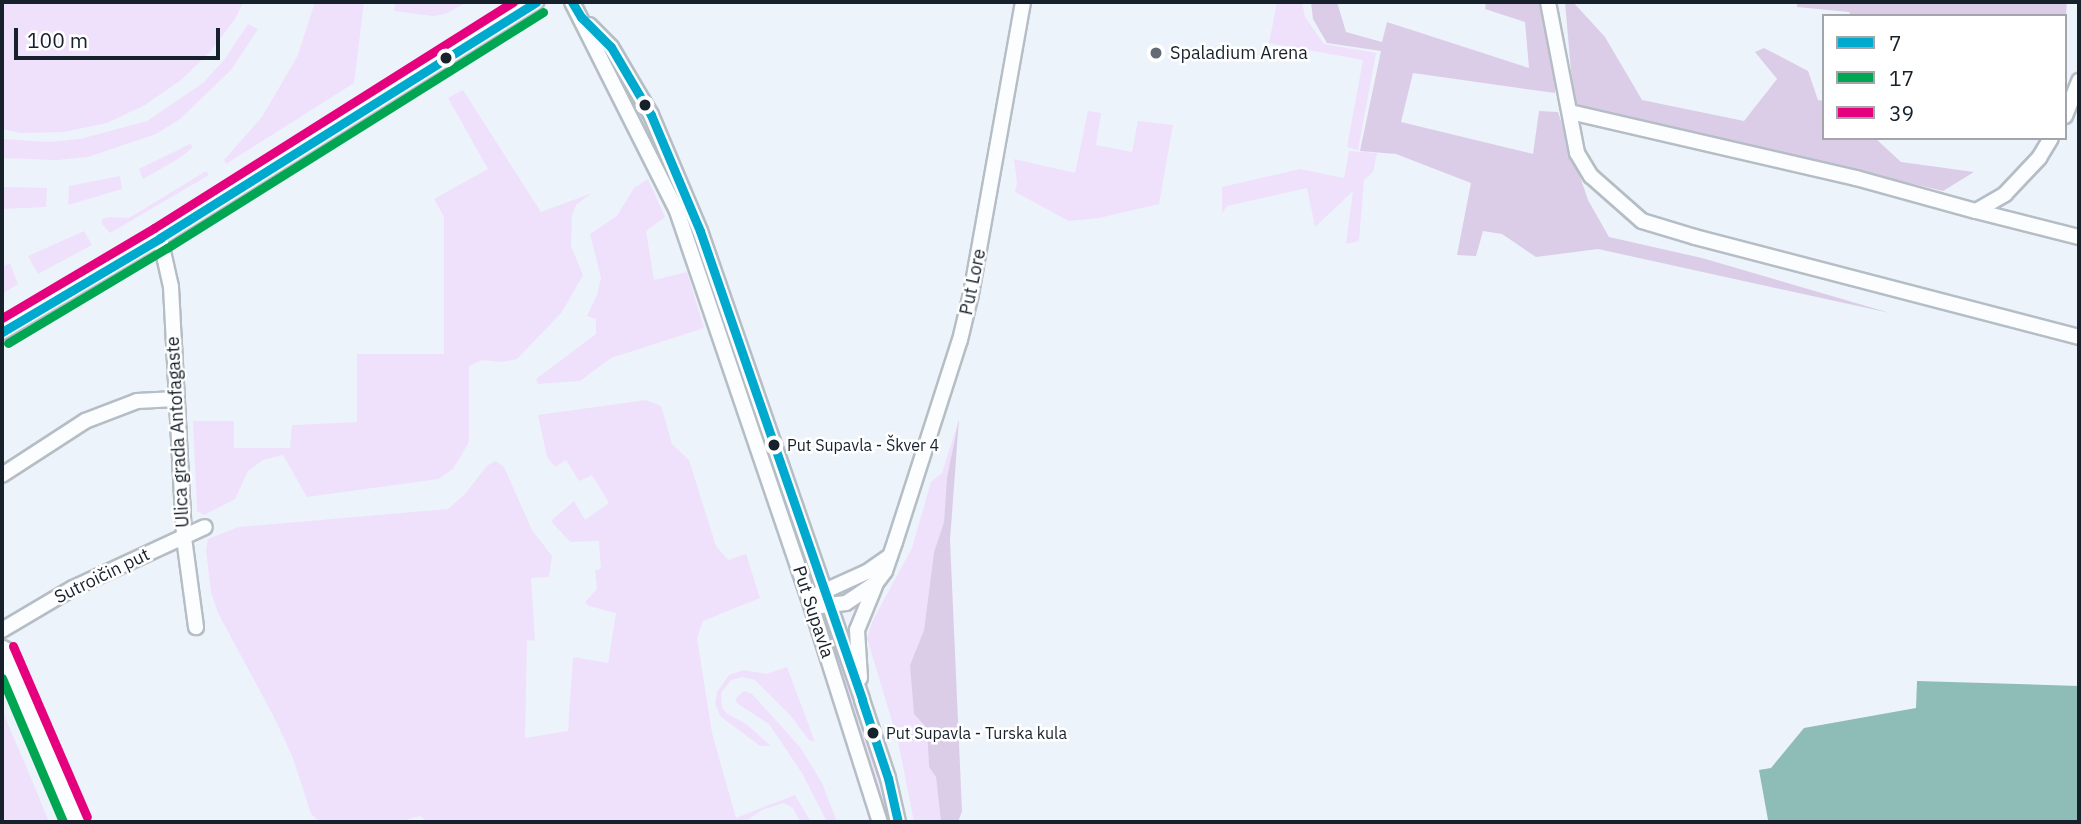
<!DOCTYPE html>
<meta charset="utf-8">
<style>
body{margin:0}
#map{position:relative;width:2081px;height:824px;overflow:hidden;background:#edf3fa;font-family:"IBM Plex Sans",sans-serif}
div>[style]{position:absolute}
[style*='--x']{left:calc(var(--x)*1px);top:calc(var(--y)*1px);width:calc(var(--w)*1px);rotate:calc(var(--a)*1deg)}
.green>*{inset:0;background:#efe1fb}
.forest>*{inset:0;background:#dbcde7}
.water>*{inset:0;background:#8ebcb6}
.roads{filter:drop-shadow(2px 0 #b5bdc5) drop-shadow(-2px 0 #b5bdc5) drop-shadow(0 2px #b5bdc5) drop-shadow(0 -2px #b5bdc5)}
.minor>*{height:14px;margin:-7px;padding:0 7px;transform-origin:7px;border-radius:7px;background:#fcfdfe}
.secondary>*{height:21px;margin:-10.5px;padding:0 10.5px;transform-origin:10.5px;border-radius:10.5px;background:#fcfdfe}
.bus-1>*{height:9px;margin:-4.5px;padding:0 4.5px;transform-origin:4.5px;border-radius:4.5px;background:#00a9ce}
.bus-2>*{height:9px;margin:-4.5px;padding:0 4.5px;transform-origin:4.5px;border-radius:4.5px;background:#00a651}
.bus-3>*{height:9px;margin:-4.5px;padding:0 4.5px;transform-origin:4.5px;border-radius:4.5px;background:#e5007d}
.dots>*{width:19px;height:19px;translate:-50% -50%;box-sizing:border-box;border:4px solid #fff;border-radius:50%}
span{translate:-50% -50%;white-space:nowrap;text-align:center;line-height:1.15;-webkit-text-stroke:5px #fff;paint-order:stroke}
.bus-label{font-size:16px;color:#17212c}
.left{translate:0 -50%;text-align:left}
.poi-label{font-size:18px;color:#17212c}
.street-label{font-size:18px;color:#17212c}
.frame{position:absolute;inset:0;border:4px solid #17212c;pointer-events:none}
.legend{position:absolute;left:1822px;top:14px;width:245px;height:126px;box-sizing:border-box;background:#fff;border:2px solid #a2a6ab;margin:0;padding:9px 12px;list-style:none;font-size:21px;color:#17212c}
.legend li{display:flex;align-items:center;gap:14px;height:35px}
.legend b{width:35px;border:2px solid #a2a6ab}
.scale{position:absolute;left:14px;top:28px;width:206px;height:32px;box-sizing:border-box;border:4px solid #17212c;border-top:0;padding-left:9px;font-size:21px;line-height:24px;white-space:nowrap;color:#17212c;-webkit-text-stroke:5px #fff;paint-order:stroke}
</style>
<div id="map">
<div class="green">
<i style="clip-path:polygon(2px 2px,243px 2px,235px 19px,210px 52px,181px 80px,145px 105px,107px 123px,64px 132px,21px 133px,2px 129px)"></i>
<i style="clip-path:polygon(315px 2px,364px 2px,354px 83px,226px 164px,224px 160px,262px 117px,298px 55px)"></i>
<i style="clip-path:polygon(395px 2px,468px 2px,445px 14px,433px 16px,394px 11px)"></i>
<i style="clip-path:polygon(1277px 2px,1302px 2px,1305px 17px,1324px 44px,1376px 53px,1358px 150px,1347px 147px,1363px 60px,1269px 43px)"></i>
<i style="clip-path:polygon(248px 24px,258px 29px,231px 70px,180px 119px,156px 134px,88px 157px,57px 160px,2px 158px,2px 139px,49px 142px,80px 139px,147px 121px,203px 83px,224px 60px)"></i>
<i style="clip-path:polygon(463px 90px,541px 212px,592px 193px,576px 205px,572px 215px,571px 246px,583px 275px,562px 312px,517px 359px,502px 362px,482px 360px,469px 366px,469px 442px,453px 469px,438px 479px,307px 497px,283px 455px,263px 460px,248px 471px,235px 499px,204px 515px,197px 511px,193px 421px,234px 421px,234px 448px,290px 448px,292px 425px,357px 422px,357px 354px,444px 354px,444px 217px,434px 199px,488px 169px,448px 98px)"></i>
<i style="clip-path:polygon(1088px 111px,1101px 113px,1096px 145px,1132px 152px,1138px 121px,1173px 125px,1159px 204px,1099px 218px,1069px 221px,1015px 192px,1017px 183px,1014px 159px,1075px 173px)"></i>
<i style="clip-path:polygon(190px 144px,193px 147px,180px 158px,143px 179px,139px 169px)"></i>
<i style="clip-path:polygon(1349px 151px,1377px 153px,1373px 172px,1364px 180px,1359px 241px,1346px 244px,1353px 191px,1315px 227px,1307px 188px,1227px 206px,1222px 213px,1222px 187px,1300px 169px,1344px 178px)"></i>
<i style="clip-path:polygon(206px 171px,209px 175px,110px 233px,102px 224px,102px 219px,109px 217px,129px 218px)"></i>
<i style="clip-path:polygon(120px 176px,122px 189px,68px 205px,69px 186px)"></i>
<i style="clip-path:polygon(648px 179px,665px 217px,646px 231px,654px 280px,687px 272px,704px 328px,611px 358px,580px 381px,538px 384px,536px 379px,596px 334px,596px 319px,587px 316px,597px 295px,601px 278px,590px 234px,617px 216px,634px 188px)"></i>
<i style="clip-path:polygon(2px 187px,47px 188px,46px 207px,2px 209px)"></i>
<i style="clip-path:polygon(84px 231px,92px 245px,38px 274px,28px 256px)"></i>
<i style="clip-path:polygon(10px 263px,18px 284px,2px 294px,2px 267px)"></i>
<i style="clip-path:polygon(646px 400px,661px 406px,672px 444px,689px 460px,716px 546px,728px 560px,746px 554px,760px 598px,703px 621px,697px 638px,712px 733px,736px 818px,795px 795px,811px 822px,800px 822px,793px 808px,784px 803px,762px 810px,745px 822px,428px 822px,420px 816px,398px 822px,319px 821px,311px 814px,293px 758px,274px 717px,218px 613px,211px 592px,206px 550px,208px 539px,239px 527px,448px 509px,465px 494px,486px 467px,494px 461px,499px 463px,504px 467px,532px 530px,552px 556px,549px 577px,531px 578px,535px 641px,527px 640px,525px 738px,568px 731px,573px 657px,608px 663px,616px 613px,589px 606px,585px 602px,597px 589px,595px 570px,601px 569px,599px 541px,570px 542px,551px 521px,574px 501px,585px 520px,609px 503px,592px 475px,579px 481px,566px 460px,555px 467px,547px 457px,538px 415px)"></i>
<i style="clip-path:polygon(959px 419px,947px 477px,944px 522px,934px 552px,924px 630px,910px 665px,927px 728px,929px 767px,936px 777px,941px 822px,914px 822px,898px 741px,867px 638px,873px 620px,912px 548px,931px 482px,942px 473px)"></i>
<i style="clip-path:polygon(834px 637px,878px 777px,886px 812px,827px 639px)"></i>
<i style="clip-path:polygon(787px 667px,815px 742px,809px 740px,790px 715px,755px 680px,742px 677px,731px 680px,721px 693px,722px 707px,726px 713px,746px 724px,771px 746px,760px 746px,720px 716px,715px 703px,717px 692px,729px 675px,744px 670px,767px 674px)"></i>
<i style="clip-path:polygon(744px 691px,752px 694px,800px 747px,822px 783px,837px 822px,827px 822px,802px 773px,769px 724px,738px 704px,735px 699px)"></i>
<i style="clip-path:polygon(2px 710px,31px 778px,49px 822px,2px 822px)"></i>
</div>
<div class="forest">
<i style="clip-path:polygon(1311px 2px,1337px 2px,1346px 32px,1382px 42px,1387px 22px,1529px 68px,1525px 22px,1485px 9px,1486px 2px,1541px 2px,1555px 64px,1555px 93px,1413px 73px,1401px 122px,1533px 154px,1539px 111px,1558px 112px,1588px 200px,1609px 237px,1702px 258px,1890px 313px,1598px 249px,1536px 257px,1502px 234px,1483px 231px,1476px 256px,1457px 255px,1471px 183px,1396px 154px,1360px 151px,1381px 51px,1327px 43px,1313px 19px)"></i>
<i style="clip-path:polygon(1565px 2px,1573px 2px,1605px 37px,1642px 100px,1744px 121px,1777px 79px,1755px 52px,1764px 48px,1808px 71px,1818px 100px,1824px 101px,1824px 138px,1875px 138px,1901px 162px,1974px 172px,1943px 191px,1662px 124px,1574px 106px)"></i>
<i style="clip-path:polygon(1797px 2px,2067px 2px,2065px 29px,2065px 16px,1851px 16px,1849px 12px,1797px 7px)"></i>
<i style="clip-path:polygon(959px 419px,950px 540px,962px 811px,958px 822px,941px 822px,936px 777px,929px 767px,927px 728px,914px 714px,910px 665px,924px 630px,934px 552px,944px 522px,947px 477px)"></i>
</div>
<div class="water">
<i style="clip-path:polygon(1917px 681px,2079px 686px,2079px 822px,1768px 820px,1759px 770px,1771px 768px,1804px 728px,1916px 708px)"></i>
</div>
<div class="roads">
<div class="minor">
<i style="--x:572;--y:2;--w:234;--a:63.3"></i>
<i style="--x:677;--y:211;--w:416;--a:71.2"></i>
<i style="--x:811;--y:605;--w:228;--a:72.4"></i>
<i style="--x:1548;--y:2;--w:154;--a:79.1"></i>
<i style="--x:1577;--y:153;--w:27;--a:59"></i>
<i style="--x:1591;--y:176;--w:68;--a:41.4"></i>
<i style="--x:1642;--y:221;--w:55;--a:16.8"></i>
<i style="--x:1695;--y:237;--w:397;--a:14.6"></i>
<i style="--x:589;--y:25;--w:31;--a:45"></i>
<i style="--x:611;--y:47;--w:79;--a:59.5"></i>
<i style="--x:651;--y:115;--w:126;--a:67.1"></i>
<i style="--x:700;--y:231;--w:496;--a:70.9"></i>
<i style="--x:862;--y:700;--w:82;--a:71.6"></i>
<i style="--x:888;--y:778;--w:45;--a:77.2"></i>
<i style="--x:1570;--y:112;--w:294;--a:13"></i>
<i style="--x:1856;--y:178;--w:124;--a:15.4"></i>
<i style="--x:1976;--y:211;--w:34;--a:-30"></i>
<i style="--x:2005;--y:194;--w:50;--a:-46.6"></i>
<i style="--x:2039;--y:158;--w:23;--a:-59"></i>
<i style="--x:2065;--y:116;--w:38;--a:-68"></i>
<i style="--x:1976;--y:211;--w:106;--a:14.2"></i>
<i style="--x:160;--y:238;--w:50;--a:77.3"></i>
<i style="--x:171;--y:287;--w:251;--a:87"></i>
<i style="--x:184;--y:538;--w:90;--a:82.3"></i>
<i style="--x:2;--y:332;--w:184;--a:-30.7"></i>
<i style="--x:160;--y:238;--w:444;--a:-32.1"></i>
<i style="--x:2;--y:475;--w:99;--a:-33"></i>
<i style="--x:85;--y:421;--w:56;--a:-21"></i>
<i style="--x:137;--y:401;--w:39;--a:-3"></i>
<i style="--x:816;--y:595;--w:56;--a:-24.3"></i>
<i style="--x:867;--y:572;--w:28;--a:-35"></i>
<i style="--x:821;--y:606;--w:25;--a:-7"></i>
<i style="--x:846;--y:603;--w:36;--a:-34"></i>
<i style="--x:876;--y:583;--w:15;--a:-53"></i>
<i style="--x:885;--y:571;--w:31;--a:-71"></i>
<i style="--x:895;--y:542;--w:212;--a:-72.2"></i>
<i style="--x:960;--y:340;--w:47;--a:-76.6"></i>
<i style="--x:971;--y:294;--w:297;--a:-79.9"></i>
<i style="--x:2;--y:630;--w:82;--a:-30.6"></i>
<i style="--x:73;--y:588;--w:145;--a:-24.8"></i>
<i style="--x:860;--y:678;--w:48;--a:-93.6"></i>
<i style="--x:857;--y:630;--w:48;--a:-67.8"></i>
</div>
<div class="secondary">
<i style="--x:2;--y:651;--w:50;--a:63.9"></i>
<i style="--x:24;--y:696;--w:136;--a:67.6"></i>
</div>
</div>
<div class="bus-1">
<i style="--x:572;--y:2;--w:17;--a:59"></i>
<i style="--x:581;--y:17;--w:42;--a:45"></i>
<i style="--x:611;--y:47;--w:79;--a:59.5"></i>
<i style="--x:651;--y:115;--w:126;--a:67.1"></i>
<i style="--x:700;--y:231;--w:496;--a:70.9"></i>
<i style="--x:862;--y:700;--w:82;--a:71.6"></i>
<i style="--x:888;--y:778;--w:45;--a:77.2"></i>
<i style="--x:2;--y:332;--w:184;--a:-30.7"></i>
<i style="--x:160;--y:238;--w:444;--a:-32.1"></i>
</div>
<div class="bus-2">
<i style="--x:8;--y:343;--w:185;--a:-30.9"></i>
<i style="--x:167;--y:248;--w:444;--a:-32.1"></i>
<i style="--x:2;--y:678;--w:156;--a:67"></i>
</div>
<div class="bus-3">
<i style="--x:2;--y:318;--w:177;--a:-30.6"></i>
<i style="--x:154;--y:228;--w:424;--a:-32.2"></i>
<i style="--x:13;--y:646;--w:186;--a:66.6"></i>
</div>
<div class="dots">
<i style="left:1156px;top:53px;background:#626a74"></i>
<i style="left:446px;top:58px;background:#17212c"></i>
<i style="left:645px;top:105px;background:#17212c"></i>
<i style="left:774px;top:445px;background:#17212c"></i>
<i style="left:873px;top:733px;background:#17212c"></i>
</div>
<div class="bus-label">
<span class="left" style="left:787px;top:445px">Put Supavla - Škver 4</span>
<span class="left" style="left:886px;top:733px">Put Supavla - Turska kula</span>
</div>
<div class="poi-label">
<span class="left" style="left:1170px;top:53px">Spaladium Arena</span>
</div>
<div class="street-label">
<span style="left:973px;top:282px;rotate:-78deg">Put Lore</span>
<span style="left:178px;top:432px;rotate:-93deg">Ulica grada Antofagaste</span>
<span style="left:102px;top:576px;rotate:-26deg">Sutroičin put</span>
<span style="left:813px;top:612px;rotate:72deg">Put Supavla</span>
</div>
<div class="frame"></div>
<ul class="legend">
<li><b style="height:9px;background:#00a9ce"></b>7</li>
<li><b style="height:9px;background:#00a651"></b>17</li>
<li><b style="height:9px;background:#e5007d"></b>39</li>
</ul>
<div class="scale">100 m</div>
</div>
